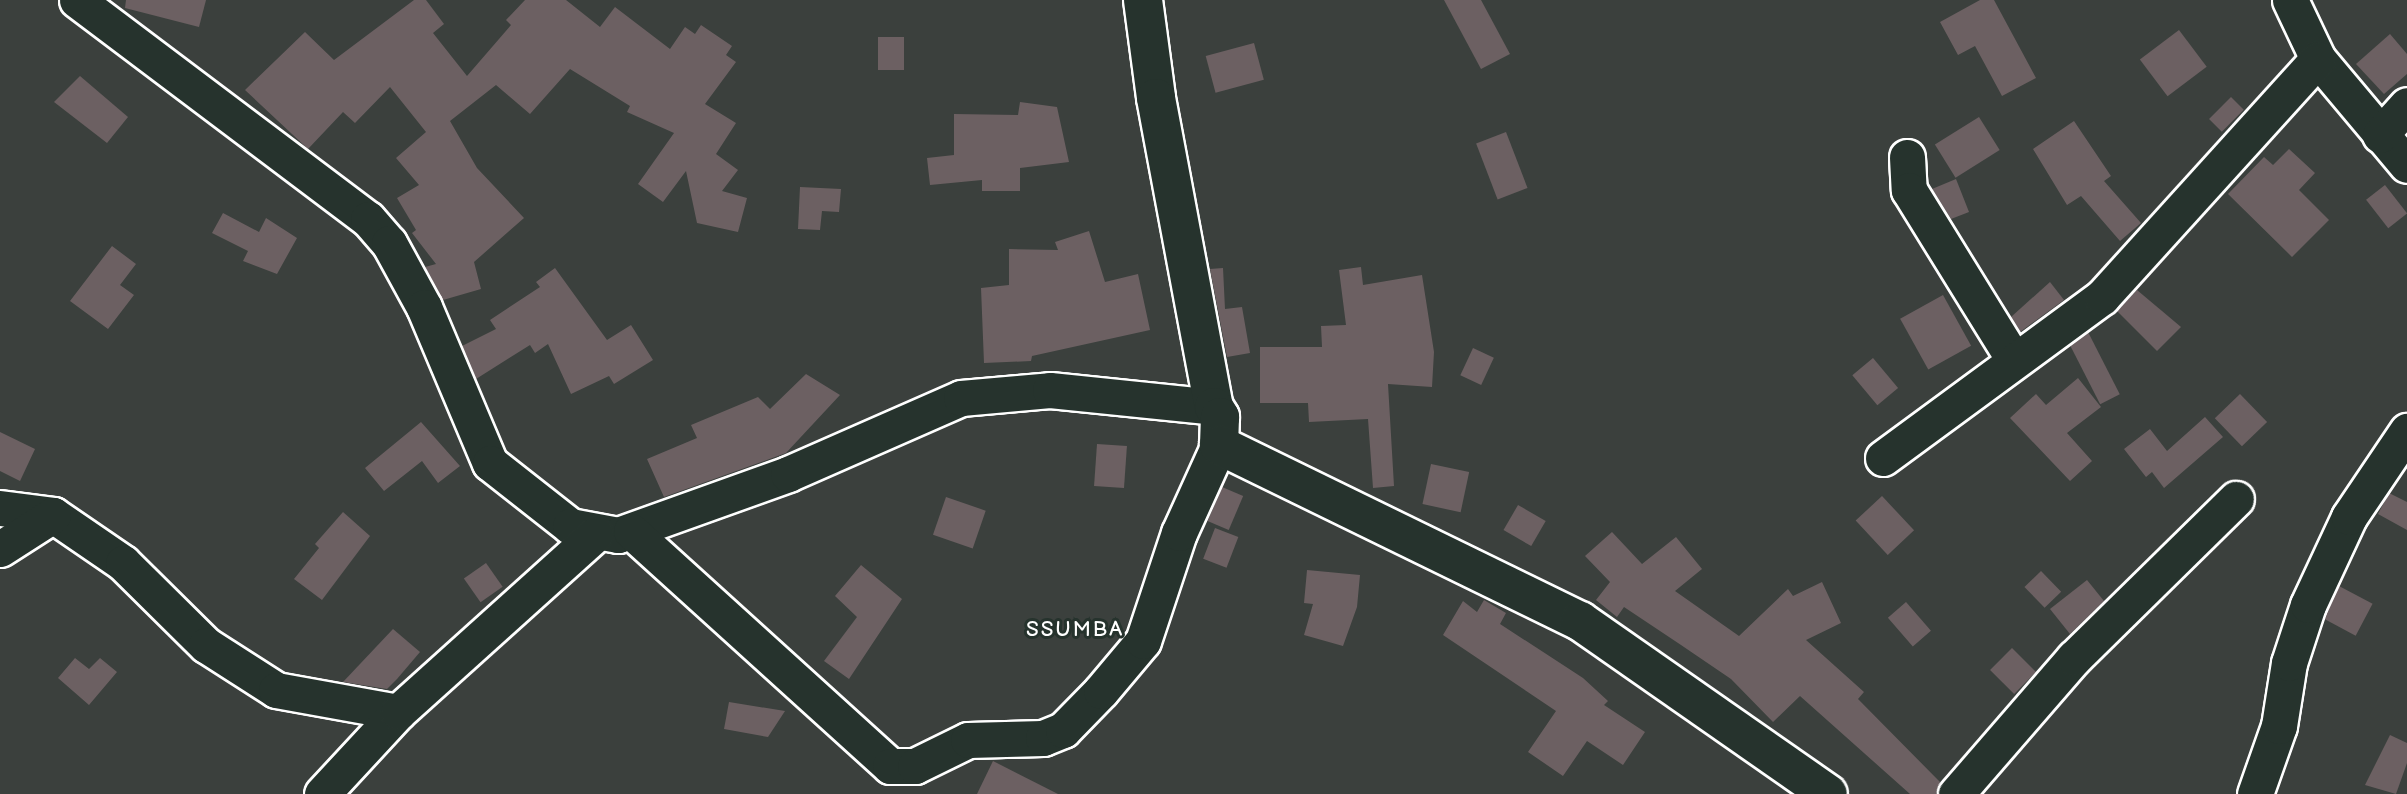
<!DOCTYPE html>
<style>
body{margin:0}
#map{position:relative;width:2407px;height:794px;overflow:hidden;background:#3b403d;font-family:"Balsamiq Sans",sans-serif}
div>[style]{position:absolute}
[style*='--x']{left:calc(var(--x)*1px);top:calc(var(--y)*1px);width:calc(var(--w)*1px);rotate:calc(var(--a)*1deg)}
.building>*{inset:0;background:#6c6062;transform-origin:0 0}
.roads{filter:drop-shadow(2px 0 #fff) drop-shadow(-2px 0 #fff) drop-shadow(0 2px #fff) drop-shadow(0 -2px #fff)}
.street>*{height:35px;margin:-17.5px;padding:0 17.5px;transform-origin:17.5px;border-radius:17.5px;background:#26332d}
.secondary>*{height:38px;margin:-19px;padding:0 19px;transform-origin:19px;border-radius:19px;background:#26332d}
span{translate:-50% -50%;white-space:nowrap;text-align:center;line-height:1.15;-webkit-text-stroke:6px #26332d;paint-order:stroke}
.quarter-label{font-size:21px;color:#fff;letter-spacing:2px}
</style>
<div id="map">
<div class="building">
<i style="clip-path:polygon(126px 0,206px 0,199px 27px,125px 8px)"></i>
<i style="clip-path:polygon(414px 0,426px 0,444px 24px,433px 33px,467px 76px,511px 25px,506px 20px,525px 0,566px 0,600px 27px,615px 7px,670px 49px,685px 27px,695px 34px,701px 25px,732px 46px,726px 55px,736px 62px,705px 104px,736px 123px,716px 154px,738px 170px,722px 191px,747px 198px,738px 232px,697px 223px,686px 171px,663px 202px,638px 184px,674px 133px,627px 112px,630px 106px,570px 69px,530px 114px,496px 85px,450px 121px,477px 168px,524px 218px,474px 262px,481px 289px,443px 300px,425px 267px,436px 264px,412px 233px,416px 230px,397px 198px,419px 185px,396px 158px,426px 132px,390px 87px,355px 123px,343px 112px,308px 149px,245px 90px,305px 32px,334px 60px)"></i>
<i style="clip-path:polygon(1444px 0,1481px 0,1510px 54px,1481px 69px)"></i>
<i style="clip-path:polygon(1980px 0,1994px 0,2036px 78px,2002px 96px,1975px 46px,1958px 55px,1940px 22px)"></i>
<i style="left:2179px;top:30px;width:46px;height:49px;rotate:53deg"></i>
<i style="clip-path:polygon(2390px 34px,2407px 54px,2407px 74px,2384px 94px,2356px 64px)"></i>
<i style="left:878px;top:37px;width:26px;height:33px"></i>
<i style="left:1254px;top:43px;width:38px;height:50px;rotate:75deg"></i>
<i style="clip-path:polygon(80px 76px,128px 117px,107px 143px,54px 102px)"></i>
<i style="left:2231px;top:97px;width:18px;height:31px;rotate:45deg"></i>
<i style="clip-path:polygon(1020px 102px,1057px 107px,1069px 162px,1020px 168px,1020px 191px,982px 191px,982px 180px,930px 185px,927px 158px,954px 155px,954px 114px,1018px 115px)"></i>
<i style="left:1979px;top:117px;width:39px;height:52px;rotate:58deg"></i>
<i style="clip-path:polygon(2074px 121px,2111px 176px,2104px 181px,2141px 223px,2120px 241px,2081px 196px,2067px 205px,2033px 149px)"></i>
<i style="left:1506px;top:132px;width:60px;height:32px;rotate:69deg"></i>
<i style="clip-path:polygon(2289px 149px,2315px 173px,2299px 190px,2329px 220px,2292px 257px,2228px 194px,2264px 157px,2273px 165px)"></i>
<i style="clip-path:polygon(1956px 179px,1969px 212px,1951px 219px,1932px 189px)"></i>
<i style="left:2385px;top:185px;width:36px;height:24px;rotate:52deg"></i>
<i style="clip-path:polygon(800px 187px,841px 189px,839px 212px,822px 211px,820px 230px,798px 229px)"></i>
<i style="clip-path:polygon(223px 213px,259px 232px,266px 218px,297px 238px,277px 274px,243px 261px,248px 251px,212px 233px)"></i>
<i style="clip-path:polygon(1089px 231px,1105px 282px,1138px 274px,1150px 330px,1032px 356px,1031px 361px,984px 363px,981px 288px,1009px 285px,1009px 249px,1058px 250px,1055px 242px)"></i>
<i style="clip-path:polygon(112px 246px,136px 264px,120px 285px,134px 295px,108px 329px,70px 301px)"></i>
<i style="clip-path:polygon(1361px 267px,1363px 285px,1422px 275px,1434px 352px,1432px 387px,1388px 384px,1394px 486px,1373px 488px,1368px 419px,1309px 422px,1308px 403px,1260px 403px,1260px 347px,1322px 347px,1321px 326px,1346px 325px,1339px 270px)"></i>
<i style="clip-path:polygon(555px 268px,607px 340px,631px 325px,653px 360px,614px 384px,609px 376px,571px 394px,548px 344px,535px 353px,530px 345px,476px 379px,462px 346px,496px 329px,490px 320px,540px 287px,536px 282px)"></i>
<i style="clip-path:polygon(1223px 268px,1225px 309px,1242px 307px,1250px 353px,1227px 357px,1210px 269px)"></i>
<i style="clip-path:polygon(2050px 282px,2064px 300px,2020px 332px,2011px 317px)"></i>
<i style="clip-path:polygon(2137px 290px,2181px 327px,2157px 351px,2117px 311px)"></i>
<i style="left:1943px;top:295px;width:58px;height:49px;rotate:61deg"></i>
<i style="left:2088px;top:332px;width:70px;height:22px;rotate:63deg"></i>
<i style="left:1473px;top:348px;width:23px;height:30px;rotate:25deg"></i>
<i style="left:1873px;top:358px;width:39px;height:27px;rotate:50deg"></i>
<i style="clip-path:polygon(806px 374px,840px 395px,786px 453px,664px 497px,647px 459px,697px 438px,691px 425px,758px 397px,770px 409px)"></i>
<i style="clip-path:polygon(2078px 378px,2101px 407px,2067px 433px,2092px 461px,2070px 481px,2010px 418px,2036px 394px,2046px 405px)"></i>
<i style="left:2240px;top:394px;width:39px;height:35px;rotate:46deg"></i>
<i style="clip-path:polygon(2205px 417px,2223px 437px,2164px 488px,2152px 472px,2146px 477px,2124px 449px,2150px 429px,2167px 451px)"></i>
<i style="clip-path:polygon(421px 422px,460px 466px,438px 483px,422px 461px,384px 491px,365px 468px)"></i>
<i style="clip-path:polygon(0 432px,35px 449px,20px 481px,0 471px)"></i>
<i style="left:1097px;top:444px;width:30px;height:42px;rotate:4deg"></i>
<i style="left:1431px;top:464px;width:39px;height:41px;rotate:12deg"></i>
<i style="left:1222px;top:487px;width:23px;height:37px;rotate:23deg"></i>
<i style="clip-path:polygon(2389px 493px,2407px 502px,2407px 530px,2378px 514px)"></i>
<i style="left:1882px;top:496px;width:47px;height:36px;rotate:47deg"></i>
<i style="left:946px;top:497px;width:42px;height:40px;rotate:19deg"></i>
<i style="left:1518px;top:505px;width:32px;height:29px;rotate:30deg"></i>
<i style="clip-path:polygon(343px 512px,370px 536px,322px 600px,294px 579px,319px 548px,315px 544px)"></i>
<i style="left:1215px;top:528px;width:25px;height:33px;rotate:21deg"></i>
<i style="clip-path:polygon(1612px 532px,1642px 564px,1676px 537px,1702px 569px,1675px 591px,1739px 636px,1788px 589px,1793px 596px,1822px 582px,1841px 623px,1806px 640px,1864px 692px,1858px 699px,1940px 782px,1936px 794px,1910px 794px,1800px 696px,1773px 722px,1731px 679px,1681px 645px,1624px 607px,1617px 617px,1596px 600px,1610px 582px,1585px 556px)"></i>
<i style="left:486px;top:563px;width:29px;height:27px;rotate:55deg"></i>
<i style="clip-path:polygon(861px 565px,902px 599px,849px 679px,824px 661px,857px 617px,835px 596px)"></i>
<i style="clip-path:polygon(1307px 570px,1360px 575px,1357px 607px,1343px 646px,1304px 635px,1313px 604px,1304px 603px)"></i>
<i style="left:2041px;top:571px;width:29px;height:23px;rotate:46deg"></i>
<i style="clip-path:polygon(2087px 580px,2104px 601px,2070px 634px,2050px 609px)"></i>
<i style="left:2339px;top:586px;width:38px;height:36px;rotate:28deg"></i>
<i style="clip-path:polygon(1484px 600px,1506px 613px,1500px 624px,1583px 678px,1608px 701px,1604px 705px,1645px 732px,1623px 765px,1587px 741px,1563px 776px,1528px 752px,1556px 711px,1443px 635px,1463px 601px,1477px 612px)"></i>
<i style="left:1906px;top:602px;width:38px;height:24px;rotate:49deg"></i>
<i style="clip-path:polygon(393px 629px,420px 652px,397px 679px,387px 689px,343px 682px)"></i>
<i style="left:2012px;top:648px;width:34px;height:31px;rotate:45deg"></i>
<i style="clip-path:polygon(75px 658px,89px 669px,100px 658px,117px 672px,89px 705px,58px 678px)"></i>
<i style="clip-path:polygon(729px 702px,785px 711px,768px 737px,724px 729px)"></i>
<i style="clip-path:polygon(2390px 735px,2407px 743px,2407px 763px,2396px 794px,2365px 785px)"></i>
<i style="clip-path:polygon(993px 761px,1058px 794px,977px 794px)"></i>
</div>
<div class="roads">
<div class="street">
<i style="--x:77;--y:0;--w:364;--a:37"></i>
<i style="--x:368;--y:219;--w:32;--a:49"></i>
<i style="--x:389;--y:243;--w:73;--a:61.3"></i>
<i style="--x:424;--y:307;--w:169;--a:67.1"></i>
<i style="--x:490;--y:463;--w:102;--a:38.2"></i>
<i style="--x:570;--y:526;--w:49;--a:10.6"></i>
<i style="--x:618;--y:535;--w:181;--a:-19.7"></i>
<i style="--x:788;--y:474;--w:189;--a:-23.7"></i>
<i style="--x:961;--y:398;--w:89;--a:-5.1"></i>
<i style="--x:1050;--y:390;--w:165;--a:5.9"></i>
<i style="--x:2290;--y:0;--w:65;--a:64.6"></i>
<i style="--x:2318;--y:59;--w:138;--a:50"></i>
<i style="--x:2380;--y:135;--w:40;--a:-48"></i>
<i style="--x:1907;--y:157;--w:33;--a:87"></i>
<i style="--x:1909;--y:190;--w:200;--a:58.3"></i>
<i style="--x:1883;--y:458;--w:272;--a:-36.3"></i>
<i style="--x:2102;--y:297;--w:321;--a:-47.8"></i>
<i style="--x:0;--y:508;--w:53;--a:7.5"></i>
<i style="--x:53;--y:515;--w:85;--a:34.4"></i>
<i style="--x:123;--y:563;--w:117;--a:44.7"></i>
<i style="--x:206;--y:645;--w:83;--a:32.7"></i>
<i style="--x:276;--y:690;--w:124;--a:10.2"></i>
<i style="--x:631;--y:531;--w:350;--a:42.2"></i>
<i style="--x:890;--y:766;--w:25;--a:0"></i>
<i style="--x:915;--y:766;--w:59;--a:-26.1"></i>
<i style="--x:968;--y:740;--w:75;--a:-1.5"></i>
<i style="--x:1043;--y:738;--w:22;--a:-22"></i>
<i style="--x:1063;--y:730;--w:54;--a:-45.7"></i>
<i style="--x:1101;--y:691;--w:65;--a:-50"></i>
<i style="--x:1143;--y:641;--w:114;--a:-71.6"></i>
<i style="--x:1179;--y:533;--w:97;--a:-65.6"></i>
<i style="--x:0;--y:549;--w:63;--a:-32.7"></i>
<i style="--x:322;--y:794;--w:112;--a:-47.2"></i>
<i style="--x:398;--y:712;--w:266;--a:-42"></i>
<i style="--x:1956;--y:794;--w:180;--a:-49.1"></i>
<i style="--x:2074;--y:658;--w:227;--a:-44.5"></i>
<i style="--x:2255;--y:794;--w:72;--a:-70.6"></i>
<i style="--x:2279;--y:726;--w:64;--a:-81"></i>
<i style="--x:2289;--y:663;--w:61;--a:-71.9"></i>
<i style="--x:2308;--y:605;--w:97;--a:-65"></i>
<i style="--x:2349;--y:517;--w:104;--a:-56"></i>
</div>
<div class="secondary">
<i style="--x:1143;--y:0;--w:99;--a:82.4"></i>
<i style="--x:1156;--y:98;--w:314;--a:79.4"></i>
<i style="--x:1214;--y:407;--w:12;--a:59"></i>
<i style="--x:1220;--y:417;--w:28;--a:92"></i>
<i style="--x:1219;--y:445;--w:402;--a:26"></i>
<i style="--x:1580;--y:621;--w:302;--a:34.9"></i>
</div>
</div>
<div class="quarter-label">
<span style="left:1075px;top:630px">SSUMBA</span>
</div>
</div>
